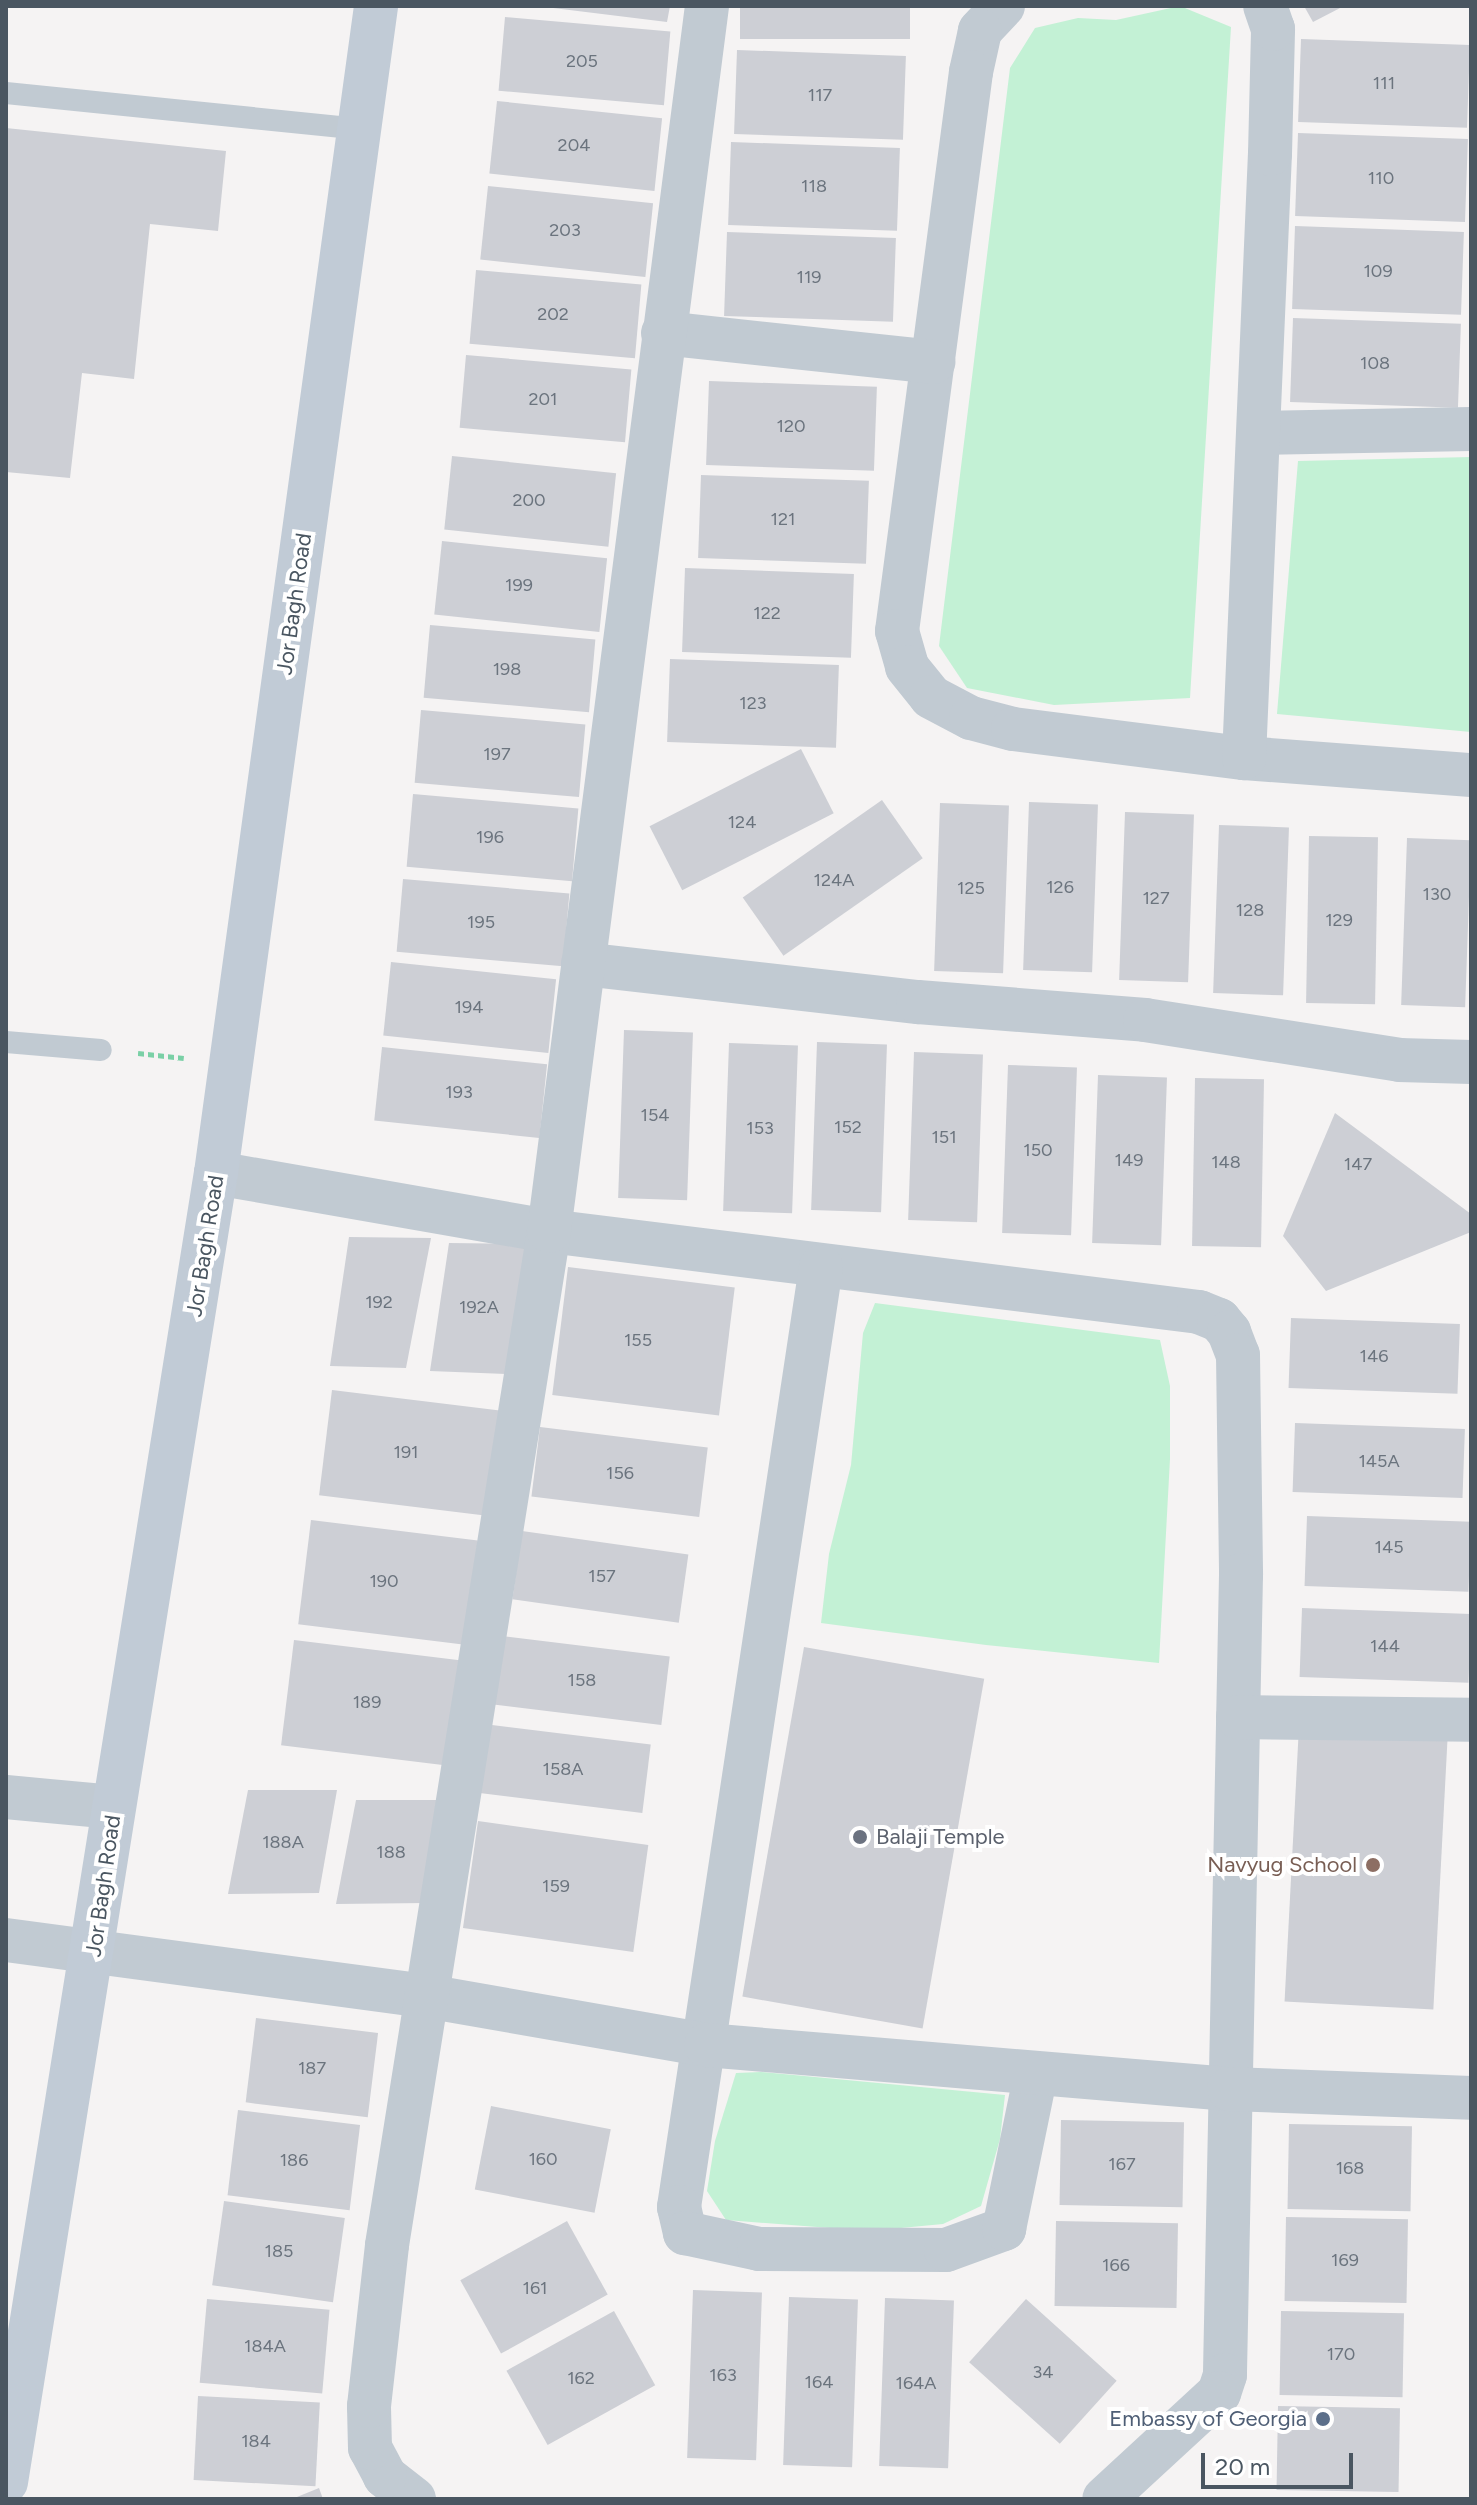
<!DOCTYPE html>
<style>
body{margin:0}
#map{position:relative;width:1477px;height:2505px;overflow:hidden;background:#f5f3f3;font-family:Figtree,sans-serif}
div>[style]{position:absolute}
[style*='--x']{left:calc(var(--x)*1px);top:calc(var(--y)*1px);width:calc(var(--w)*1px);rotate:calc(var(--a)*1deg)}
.green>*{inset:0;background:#c3f1d5}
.building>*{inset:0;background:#cdcfd5;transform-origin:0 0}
.path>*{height:5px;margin-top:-2.5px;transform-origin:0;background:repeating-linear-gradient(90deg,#7ad0a6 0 6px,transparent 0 10px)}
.lane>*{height:22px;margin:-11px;padding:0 11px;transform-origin:11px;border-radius:11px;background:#c1cad2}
.street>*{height:44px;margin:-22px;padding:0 22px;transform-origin:22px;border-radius:22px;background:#c1cad2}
.secondary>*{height:44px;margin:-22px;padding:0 22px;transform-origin:22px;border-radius:22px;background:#c1cbd6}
.dots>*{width:22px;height:22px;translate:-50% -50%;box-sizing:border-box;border:4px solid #fff;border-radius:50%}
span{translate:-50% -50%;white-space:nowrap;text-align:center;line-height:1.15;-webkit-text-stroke:8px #fff;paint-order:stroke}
.number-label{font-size:18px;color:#6b747e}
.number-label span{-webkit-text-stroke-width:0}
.street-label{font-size:22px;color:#4a5661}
.worship-label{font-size:22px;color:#5b616d}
.left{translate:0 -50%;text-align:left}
.education-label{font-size:22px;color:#785e54}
.right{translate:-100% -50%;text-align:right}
.service-label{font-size:22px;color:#4e5e75}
.frame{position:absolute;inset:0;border:8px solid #4a5661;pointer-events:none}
.scale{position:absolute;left:1201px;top:2453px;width:152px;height:36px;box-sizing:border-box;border:4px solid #4a5661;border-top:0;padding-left:10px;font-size:24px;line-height:28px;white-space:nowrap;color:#4a5661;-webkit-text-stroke:6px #fff;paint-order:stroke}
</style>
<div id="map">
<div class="green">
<i style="clip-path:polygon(1180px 6px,1231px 27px,1190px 698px,1054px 705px,967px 688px,939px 646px,1010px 68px,1035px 28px,1078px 18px,1116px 20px)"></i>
<i style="clip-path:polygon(1471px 457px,1471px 732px,1277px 714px,1298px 461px)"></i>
<i style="clip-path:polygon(875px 1303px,1160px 1340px,1170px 1386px,1170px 1459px,1159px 1663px,986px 1645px,821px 1623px,829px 1554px,851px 1465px,863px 1333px)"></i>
<i style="clip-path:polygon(761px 2072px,1005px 2095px,1000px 2139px,981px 2206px,943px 2224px,869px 2231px,726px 2220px,707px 2191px,715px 2141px,736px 2073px)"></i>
</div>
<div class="building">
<i style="clip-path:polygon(537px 6px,670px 6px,667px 22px)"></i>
<i style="left:740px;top:6px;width:170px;height:33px"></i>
<i style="clip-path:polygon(1304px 6px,1344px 6px,1313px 22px)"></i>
<i style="left:505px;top:17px;width:166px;height:74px;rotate:5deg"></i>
<i style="left:1301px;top:39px;width:169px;height:83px;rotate:2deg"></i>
<i style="left:737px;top:50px;width:169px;height:84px;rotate:2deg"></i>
<i style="left:497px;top:101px;width:166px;height:73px;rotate:6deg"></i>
<i style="clip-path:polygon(6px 128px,226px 151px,218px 231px,150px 224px,134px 379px,82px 373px,70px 478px,6px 472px)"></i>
<i style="left:1298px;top:133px;width:170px;height:83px;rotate:2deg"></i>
<i style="left:731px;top:142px;width:169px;height:83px;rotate:2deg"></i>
<i style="left:488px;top:186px;width:166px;height:74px;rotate:6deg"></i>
<i style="left:1295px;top:226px;width:169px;height:83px;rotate:2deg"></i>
<i style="left:727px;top:232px;width:169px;height:84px;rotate:2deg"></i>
<i style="left:476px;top:270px;width:166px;height:74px;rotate:5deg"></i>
<i style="left:1293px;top:318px;width:168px;height:84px;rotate:2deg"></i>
<i style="left:466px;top:355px;width:166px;height:73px;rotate:5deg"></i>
<i style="left:709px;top:381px;width:168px;height:84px;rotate:2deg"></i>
<i style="left:452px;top:456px;width:165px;height:74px;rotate:6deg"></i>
<i style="left:701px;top:475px;width:168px;height:83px;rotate:2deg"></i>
<i style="left:442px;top:541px;width:166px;height:74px;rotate:6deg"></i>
<i style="left:685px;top:568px;width:169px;height:84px;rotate:2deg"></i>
<i style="left:430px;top:625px;width:166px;height:73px;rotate:5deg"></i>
<i style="left:670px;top:659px;width:169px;height:83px;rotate:2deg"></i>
<i style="left:421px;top:710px;width:165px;height:73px;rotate:5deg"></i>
<i style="left:801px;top:749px;width:72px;height:170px;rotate:63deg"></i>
<i style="left:413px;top:794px;width:166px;height:73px;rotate:5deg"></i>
<i style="left:882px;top:800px;width:71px;height:170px;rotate:55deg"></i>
<i style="left:1029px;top:802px;width:69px;height:168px;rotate:2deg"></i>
<i style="left:940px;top:803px;width:69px;height:168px;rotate:2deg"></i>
<i style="left:1125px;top:812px;width:69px;height:168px;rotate:2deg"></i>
<i style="left:1219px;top:825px;width:70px;height:168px;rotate:2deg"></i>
<i style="left:1309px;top:836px;width:69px;height:167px;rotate:1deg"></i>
<i style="left:1407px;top:838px;width:64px;height:167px;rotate:2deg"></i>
<i style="left:403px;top:879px;width:167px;height:73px;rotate:5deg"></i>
<i style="left:391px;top:962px;width:166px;height:74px;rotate:6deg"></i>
<i style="left:624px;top:1030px;width:69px;height:168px;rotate:2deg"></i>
<i style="left:817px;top:1042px;width:70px;height:168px;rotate:2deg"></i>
<i style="left:729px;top:1043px;width:69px;height:168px;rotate:2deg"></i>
<i style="left:382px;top:1047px;width:166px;height:74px;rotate:6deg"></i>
<i style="left:914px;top:1052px;width:69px;height:168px;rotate:2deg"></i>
<i style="left:1008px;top:1065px;width:69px;height:168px;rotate:2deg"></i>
<i style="left:1098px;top:1075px;width:69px;height:168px;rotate:2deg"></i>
<i style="left:1195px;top:1078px;width:69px;height:168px;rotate:1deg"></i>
<i style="clip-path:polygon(1335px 1113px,1471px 1214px,1471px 1232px,1326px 1291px,1283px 1236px)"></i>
<i style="clip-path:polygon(349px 1237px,431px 1238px,406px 1368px,330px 1366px)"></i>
<i style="clip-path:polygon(449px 1243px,532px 1244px,506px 1374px,430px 1371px)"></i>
<i style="left:568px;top:1267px;width:168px;height:129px;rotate:7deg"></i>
<i style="left:1291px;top:1318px;width:169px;height:70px;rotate:2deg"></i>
<i style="left:332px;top:1390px;width:169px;height:106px;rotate:7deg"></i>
<i style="left:1295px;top:1423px;width:170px;height:69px;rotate:2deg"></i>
<i style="left:540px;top:1427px;width:169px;height:70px;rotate:7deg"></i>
<i style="left:1307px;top:1516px;width:164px;height:70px;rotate:2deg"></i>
<i style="left:311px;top:1520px;width:168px;height:105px;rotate:7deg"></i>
<i style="left:522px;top:1531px;width:168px;height:69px;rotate:8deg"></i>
<i style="left:1302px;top:1608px;width:169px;height:69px;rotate:2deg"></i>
<i style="left:502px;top:1636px;width:169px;height:69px;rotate:7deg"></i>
<i style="left:294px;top:1640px;width:169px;height:106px;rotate:7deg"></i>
<i style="left:804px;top:1647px;width:183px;height:355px;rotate:10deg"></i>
<i style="left:484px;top:1724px;width:168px;height:69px;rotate:7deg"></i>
<i style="left:1299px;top:1726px;width:149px;height:276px;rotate:3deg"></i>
<i style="clip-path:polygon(248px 1790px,337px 1790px,319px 1893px,228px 1894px)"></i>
<i style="clip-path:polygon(356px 1800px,445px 1800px,426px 1903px,336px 1904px)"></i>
<i style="left:478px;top:1821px;width:172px;height:108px;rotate:8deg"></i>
<i style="left:256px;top:2018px;width:123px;height:85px;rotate:7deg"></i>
<i style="left:491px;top:2106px;width:122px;height:85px;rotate:11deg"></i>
<i style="left:238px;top:2110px;width:123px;height:86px;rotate:7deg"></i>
<i style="left:1061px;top:2120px;width:123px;height:85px;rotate:1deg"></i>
<i style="left:1289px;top:2124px;width:123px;height:85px;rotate:1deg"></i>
<i style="left:224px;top:2201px;width:122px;height:85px;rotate:8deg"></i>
<i style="left:1286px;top:2217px;width:122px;height:84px;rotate:1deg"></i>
<i style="left:567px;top:2221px;width:84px;height:122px;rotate:61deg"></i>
<i style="left:1056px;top:2221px;width:122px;height:85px;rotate:1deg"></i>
<i style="left:693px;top:2290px;width:69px;height:168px;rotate:2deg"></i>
<i style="left:789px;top:2297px;width:69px;height:168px;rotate:2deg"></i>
<i style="left:885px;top:2298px;width:69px;height:168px;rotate:2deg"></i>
<i style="left:207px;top:2299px;width:123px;height:84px;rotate:5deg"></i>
<i style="left:1026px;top:2299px;width:122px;height:85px;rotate:42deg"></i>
<i style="left:614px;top:2311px;width:85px;height:123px;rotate:61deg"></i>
<i style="left:1281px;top:2311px;width:123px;height:84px;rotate:1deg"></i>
<i style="left:198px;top:2396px;width:122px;height:84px;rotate:3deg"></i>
<i style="left:1278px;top:2406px;width:122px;height:84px;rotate:1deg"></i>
<i style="clip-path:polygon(319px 2488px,323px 2499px,292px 2499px)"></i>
</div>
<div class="path">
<i style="--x:138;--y:1053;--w:46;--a:6.2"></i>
</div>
<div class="lane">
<i style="--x:6;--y:93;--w:355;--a:5.8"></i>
<i style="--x:6;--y:1042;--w:95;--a:4.8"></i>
</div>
<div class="street">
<i style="--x:1003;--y:6;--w:34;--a:133"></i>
<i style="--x:980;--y:31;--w:42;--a:102.4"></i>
<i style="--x:971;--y:72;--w:564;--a:97.54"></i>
<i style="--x:897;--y:631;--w:37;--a:74"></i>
<i style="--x:907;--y:667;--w:38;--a:51"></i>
<i style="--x:931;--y:697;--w:45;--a:27.7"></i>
<i style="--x:971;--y:718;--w:43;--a:14.7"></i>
<i style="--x:1013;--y:729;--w:233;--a:7.2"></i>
<i style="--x:1244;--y:758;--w:228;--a:4.3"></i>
<i style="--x:663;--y:333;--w:272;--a:6.1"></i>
<i style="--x:1260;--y:433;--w:211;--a:-1.1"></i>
<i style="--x:1244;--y:758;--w:605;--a:-87.54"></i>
<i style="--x:1270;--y:154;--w:125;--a:-88.6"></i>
<i style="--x:1273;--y:29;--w:24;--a:-109"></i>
<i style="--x:583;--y:964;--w:337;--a:6.5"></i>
<i style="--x:918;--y:1002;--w:228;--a:4.5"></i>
<i style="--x:1145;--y:1020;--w:257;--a:8.9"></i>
<i style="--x:1399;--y:1060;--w:72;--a:1.6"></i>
<i style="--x:216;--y:1173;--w:338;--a:9.9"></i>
<i style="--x:549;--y:1231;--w:655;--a:7.1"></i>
<i style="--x:1199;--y:1312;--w:22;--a:22"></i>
<i style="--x:1219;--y:1320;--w:16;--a:50"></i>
<i style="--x:1229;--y:1332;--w:25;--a:69"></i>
<i style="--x:1238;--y:1355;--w:220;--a:89.2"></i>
<i style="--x:1241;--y:1575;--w:800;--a:91.15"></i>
<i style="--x:1225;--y:2375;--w:19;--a:108"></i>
<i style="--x:1219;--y:2393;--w:156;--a:137.3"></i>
<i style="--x:821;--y:1267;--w:951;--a:98.59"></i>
<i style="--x:679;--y:2207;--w:27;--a:77"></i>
<i style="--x:685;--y:2233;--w:76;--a:12.2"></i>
<i style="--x:759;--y:2249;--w:187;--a:0.3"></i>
<i style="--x:946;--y:2250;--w:62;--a:-19.9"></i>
<i style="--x:1004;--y:2229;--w:159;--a:-78.4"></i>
<i style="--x:1238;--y:1717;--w:233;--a:0.7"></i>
<i style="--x:6;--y:1797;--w:108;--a:5.3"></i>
<i style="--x:6;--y:1940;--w:424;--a:7.6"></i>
<i style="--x:426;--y:1996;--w:284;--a:9.9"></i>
<i style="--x:706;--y:2045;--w:525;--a:4.81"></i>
<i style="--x:1229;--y:2089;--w:242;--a:2.1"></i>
<i style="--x:414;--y:2499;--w:37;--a:-142"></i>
<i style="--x:385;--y:2476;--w:32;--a:-118"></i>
<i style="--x:370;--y:2448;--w:42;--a:-91.4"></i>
<i style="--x:369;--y:2406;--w:162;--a:-83.6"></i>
<i style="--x:387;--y:2245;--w:1027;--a:-80.92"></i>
<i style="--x:549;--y:1231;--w:1235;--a:-82.65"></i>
</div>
<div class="secondary">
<i style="--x:6;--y:2482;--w:1326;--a:-80.89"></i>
<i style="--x:216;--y:1173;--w:1178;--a:-82.19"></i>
</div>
<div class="dots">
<i style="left:860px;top:1837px;background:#6b7280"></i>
<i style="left:1373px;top:1865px;background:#8d6e63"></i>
<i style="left:1323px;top:2419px;background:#5c6f8a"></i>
</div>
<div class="number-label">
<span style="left:582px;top:61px">205</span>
<span style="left:1384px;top:83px">111</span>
<span style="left:820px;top:95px">117</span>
<span style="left:574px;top:145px">204</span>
<span style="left:1381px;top:178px">110</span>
<span style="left:814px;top:186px">118</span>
<span style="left:565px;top:230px">203</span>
<span style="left:1378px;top:271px">109</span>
<span style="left:809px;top:277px">119</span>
<span style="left:553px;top:314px">202</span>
<span style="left:1375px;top:363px">108</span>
<span style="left:543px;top:399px">201</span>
<span style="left:791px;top:426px">120</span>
<span style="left:529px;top:500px">200</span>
<span style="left:783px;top:519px">121</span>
<span style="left:519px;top:585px">199</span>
<span style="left:767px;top:613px">122</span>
<span style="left:507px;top:669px">198</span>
<span style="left:753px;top:703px">123</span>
<span style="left:497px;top:754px">197</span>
<span style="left:742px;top:822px">124</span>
<span style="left:490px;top:837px">196</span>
<span style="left:834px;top:880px">124A</span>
<span style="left:1060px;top:887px">126</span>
<span style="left:971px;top:888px">125</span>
<span style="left:1437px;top:894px">130</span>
<span style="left:1156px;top:898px">127</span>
<span style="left:1250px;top:910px">128</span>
<span style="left:1339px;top:920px">129</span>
<span style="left:481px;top:922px">195</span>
<span style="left:469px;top:1007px">194</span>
<span style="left:459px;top:1092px">193</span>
<span style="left:655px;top:1115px">154</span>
<span style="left:848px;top:1127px">152</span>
<span style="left:760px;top:1128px">153</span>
<span style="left:944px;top:1137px">151</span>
<span style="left:1038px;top:1150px">150</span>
<span style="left:1129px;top:1160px">149</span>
<span style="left:1226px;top:1162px">148</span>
<span style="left:1358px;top:1164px">147</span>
<span style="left:379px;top:1302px">192</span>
<span style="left:479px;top:1307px">192A</span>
<span style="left:638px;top:1340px">155</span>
<span style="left:1374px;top:1356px">146</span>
<span style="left:406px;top:1452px">191</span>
<span style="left:1379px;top:1461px">145A</span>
<span style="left:620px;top:1473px">156</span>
<span style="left:1389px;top:1547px">145</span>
<span style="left:602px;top:1576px">157</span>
<span style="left:384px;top:1581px">190</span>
<span style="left:1385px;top:1646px">144</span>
<span style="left:582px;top:1680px">158</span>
<span style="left:367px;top:1702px">189</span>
<span style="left:563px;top:1769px">158A</span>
<span style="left:283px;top:1842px">188A</span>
<span style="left:391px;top:1852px">188</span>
<span style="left:556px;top:1886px">159</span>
<span style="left:312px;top:2068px">187</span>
<span style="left:543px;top:2159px">160</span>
<span style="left:294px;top:2160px">186</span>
<span style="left:1122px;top:2164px">167</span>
<span style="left:1350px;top:2168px">168</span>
<span style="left:279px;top:2251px">185</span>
<span style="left:1345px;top:2260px">169</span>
<span style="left:1116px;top:2265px">166</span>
<span style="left:535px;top:2288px">161</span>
<span style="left:265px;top:2346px">184A</span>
<span style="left:1341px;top:2354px">170</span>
<span style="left:1043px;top:2372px">34</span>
<span style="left:723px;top:2375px">163</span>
<span style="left:581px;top:2378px">162</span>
<span style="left:819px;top:2382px">164</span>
<span style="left:916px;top:2383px">164A</span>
<span style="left:256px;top:2441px">184</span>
</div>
<div class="street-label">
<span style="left:294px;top:604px;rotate:-82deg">Jor Bagh Road</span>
<span style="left:205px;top:1246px;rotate:-81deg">Jor Bagh Road</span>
<span style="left:103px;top:1886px;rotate:-82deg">Jor Bagh Road</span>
</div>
<div class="worship-label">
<span class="left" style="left:876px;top:1837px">Balaji Temple</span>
</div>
<div class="education-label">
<span class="right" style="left:1357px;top:1865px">Navyug School</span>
</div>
<div class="service-label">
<span class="right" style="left:1307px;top:2419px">Embassy of Georgia</span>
</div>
<div class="frame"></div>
<div class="scale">20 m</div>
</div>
